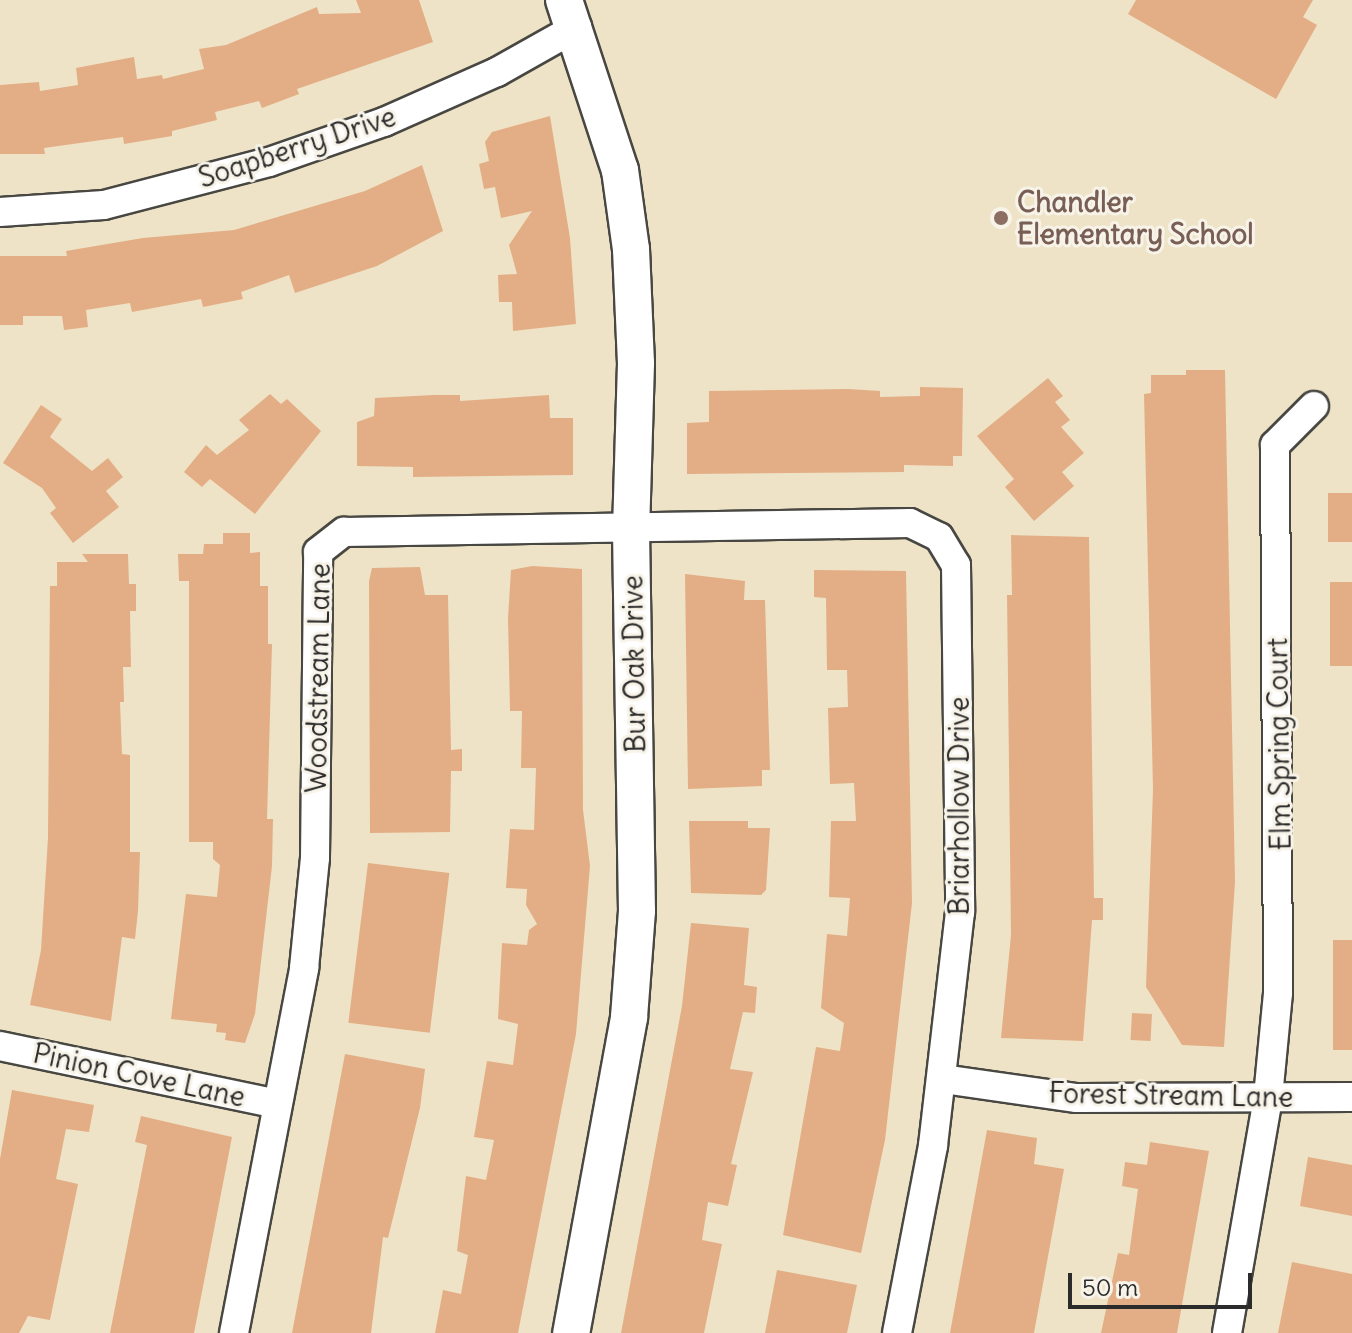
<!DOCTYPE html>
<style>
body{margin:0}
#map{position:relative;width:1352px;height:1333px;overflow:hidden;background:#eee3c6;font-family:Delius,sans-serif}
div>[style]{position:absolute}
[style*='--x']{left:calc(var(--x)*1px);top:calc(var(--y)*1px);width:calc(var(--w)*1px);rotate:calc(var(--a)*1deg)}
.building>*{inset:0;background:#e3ae85;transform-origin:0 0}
.roads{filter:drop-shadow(2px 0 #484742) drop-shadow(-2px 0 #484742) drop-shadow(0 2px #484742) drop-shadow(0 -2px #484742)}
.minor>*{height:28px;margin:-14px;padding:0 14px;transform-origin:14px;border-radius:14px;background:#fff}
.tertiary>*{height:36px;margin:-18px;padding:0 18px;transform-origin:18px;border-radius:18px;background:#fff}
.dots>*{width:22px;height:22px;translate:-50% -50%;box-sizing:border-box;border:4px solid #f7f3e8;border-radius:50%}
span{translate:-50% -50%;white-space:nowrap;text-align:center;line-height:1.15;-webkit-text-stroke:6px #f7f3e8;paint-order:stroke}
.street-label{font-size:28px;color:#2b2b2b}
.education-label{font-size:28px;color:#785e54;font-weight:700}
.left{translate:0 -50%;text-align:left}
.scale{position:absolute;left:1068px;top:1273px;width:184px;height:36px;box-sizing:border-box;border:4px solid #2b2b2b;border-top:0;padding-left:10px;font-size:24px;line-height:28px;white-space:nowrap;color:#2b2b2b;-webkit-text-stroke:6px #f7f3e8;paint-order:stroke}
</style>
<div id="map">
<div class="building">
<i style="clip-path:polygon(356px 0,419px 0,433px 42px,297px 89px,299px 94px,262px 108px,259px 101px,215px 112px,217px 120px,172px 131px,172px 136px,124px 144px,123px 137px,44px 148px,45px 154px,0 154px,0 85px,39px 82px,40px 91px,78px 85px,76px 68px,134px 57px,137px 79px,162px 75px,163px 79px,204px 69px,199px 49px,226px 45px,317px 7px,319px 14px,361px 13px)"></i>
<i style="clip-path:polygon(1136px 0,1313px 0,1303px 17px,1317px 25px,1276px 99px,1128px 14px)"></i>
<i style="clip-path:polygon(550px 116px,570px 238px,576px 324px,513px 331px,512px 302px,499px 302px,498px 275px,517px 274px,509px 245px,532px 211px,501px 218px,495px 187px,484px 189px,479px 164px,489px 161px,485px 142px,492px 132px)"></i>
<i style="clip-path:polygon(422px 165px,443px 231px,377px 266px,295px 293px,289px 275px,241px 292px,243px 299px,203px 307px,201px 299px,132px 312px,130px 303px,86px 310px,88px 327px,64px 330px,62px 316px,23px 316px,23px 325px,0 325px,0 256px,67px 256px,66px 251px,143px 238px,234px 230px,365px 191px)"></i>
<i style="clip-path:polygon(1186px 370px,1225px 370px,1235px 882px,1224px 1047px,1182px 1045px,1146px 987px,1153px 790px,1144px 394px,1151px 393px,1151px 375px,1186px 375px)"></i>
<i style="clip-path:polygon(1048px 378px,1063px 396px,1055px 402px,1070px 420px,1061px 427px,1084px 453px,1062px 472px,1074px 486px,1034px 521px,1005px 487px,1014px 479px,977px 436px)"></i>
<i style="clip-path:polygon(920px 387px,963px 388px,962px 456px,953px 456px,953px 466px,904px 465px,904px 472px,687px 474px,687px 423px,709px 422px,709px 391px,848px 389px,880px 391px,880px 397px,920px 396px)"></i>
<i style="clip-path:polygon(270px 394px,281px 404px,287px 399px,321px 431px,255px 514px,210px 479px,202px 487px,184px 472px,206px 445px,217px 455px,249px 430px,239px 420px)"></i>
<i style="clip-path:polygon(434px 395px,460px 395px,460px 401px,549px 395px,550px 418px,573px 418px,573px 475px,413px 477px,413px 467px,357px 466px,357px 422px,374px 416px,375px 398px)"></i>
<i style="clip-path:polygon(41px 405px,62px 419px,50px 437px,92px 471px,108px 458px,123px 477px,106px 491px,119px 507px,73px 543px,50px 513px,56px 508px,42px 488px,3px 463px)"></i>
<i style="left:1352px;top:493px;width:49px;height:24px;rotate:90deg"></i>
<i style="clip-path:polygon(223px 533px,250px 533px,250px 553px,260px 552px,260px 586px,268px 586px,268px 644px,272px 644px,267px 819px,273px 819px,272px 866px,255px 1014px,245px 1043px,225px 1040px,226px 1033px,216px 1032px,217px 1024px,171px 1019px,186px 894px,217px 897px,220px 865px,213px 859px,213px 842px,189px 842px,189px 581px,179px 581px,178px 554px,203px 554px,204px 544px,223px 544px)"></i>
<i style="clip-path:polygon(1011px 535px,1089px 537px,1094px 898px,1103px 898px,1103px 920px,1092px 920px,1083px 1041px,1001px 1038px,1011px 935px,1007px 595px,1012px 595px)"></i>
<i style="clip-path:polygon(82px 554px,128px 554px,129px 584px,136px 584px,136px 611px,130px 611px,131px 667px,123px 667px,124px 702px,120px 702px,122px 754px,130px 755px,130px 852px,140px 852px,138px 911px,135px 939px,122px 937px,111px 1021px,30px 1005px,41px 950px,48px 838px,50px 586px,57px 586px,57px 562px,88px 562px)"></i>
<i style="clip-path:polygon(532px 566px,582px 569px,583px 810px,590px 866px,576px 1034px,518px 1333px,435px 1333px,443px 1290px,461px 1294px,468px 1255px,457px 1251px,466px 1176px,486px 1180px,494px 1140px,474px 1137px,487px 1061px,513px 1065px,518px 1024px,498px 1019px,502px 943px,527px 945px,529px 930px,537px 924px,526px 905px,527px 889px,506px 888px,510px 829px,534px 830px,536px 768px,521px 768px,522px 711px,510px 711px,508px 618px,511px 570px)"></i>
<i style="clip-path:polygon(420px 567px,425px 595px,448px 595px,451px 750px,462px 749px,462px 771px,451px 771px,450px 832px,370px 833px,369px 581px,372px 568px)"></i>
<i style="clip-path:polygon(814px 570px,906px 571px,912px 903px,885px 1140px,861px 1253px,783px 1235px,816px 1047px,840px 1051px,844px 1023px,821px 1008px,827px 934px,847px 936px,850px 898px,829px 897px,831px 821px,856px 821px,854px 783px,830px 784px,828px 708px,848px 707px,847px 670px,827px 670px,826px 598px,814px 597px)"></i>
<i style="clip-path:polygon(685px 574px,745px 581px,744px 600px,765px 600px,770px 770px,762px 770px,762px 786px,688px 789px)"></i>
<i style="left:1330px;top:582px;width:22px;height:84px"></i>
<i style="clip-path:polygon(689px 821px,748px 821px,748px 828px,770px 828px,766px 890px,761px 895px,691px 893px)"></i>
<i style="left:368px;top:863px;width:82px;height:161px;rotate:7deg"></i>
<i style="clip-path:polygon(691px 923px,749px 928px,744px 985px,757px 987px,755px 1013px,743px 1012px,730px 1069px,753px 1072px,731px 1164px,737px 1165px,728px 1206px,708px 1202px,702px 1240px,722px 1244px,704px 1333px,621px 1333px,682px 1006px)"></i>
<i style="left:1333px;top:940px;width:19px;height:110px"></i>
<i style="left:1132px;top:1013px;width:20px;height:27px;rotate:3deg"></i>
<i style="clip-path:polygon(345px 1054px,425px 1069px,420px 1108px,388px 1238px,383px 1237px,371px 1333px,292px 1333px)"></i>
<i style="clip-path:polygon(12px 1090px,94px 1105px,89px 1132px,66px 1129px,56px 1179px,78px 1184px,50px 1320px,28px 1316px,19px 1333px,0 1333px,0 1159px)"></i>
<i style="clip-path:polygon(141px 1116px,232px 1137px,194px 1333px,110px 1333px,147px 1145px,135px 1142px)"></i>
<i style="clip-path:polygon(987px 1130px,1037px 1138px,1034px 1164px,1064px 1169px,1034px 1333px,950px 1333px)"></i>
<i style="clip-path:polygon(1150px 1142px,1209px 1151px,1177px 1333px,1101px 1333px,1118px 1253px,1129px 1255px,1138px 1189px,1122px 1186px,1125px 1162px,1147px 1165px)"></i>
<i style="clip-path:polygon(1308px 1157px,1352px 1165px,1352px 1216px,1300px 1206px)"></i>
<i style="clip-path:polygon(1292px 1262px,1352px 1274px,1352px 1333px,1278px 1333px)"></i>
<i style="clip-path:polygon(777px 1270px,857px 1285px,847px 1333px,765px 1333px)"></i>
</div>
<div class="roads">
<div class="minor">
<i style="--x:0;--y:212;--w:104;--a:-3.9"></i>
<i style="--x:104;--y:205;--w:171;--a:-14.6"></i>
<i style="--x:269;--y:162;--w:122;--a:-19.2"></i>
<i style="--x:384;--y:122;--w:124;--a:-23.9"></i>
<i style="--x:497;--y:72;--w:92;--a:-29.4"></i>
<i style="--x:0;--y:1046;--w:283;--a:11.8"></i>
<i style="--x:943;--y:1079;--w:135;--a:8.1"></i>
<i style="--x:1077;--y:1098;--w:275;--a:-0.2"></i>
<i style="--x:234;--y:1333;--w:372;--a:-79.1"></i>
<i style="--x:304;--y:968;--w:111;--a:-84.3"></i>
<i style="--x:315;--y:858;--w:306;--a:-89.4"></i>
<i style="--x:318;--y:552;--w:33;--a:-38"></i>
<i style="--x:344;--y:532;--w:566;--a:-0.91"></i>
<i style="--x:910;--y:523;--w:32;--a:26"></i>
<i style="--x:939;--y:537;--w:33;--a:59"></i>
<i style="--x:956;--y:565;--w:347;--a:89.3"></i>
<i style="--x:960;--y:912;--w:236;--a:96.6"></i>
<i style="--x:933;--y:1146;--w:190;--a:100.9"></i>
<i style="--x:1227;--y:1333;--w:240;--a:-80.1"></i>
<i style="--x:1268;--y:1097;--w:104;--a:-84.5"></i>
<i style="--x:1278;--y:993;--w:548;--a:-90.31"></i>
<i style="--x:1275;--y:445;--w:55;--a:-45"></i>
</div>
<div class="tertiary">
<i style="--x:564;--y:0;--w:179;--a:71.8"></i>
<i style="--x:620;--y:170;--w:80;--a:82.1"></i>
<i style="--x:631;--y:249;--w:114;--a:87.5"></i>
<i style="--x:636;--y:363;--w:167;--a:91.7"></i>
<i style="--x:631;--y:530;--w:381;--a:89.1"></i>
<i style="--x:637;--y:911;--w:107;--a:94.3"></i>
<i style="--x:629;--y:1018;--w:320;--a:100.4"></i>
</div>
</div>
<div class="dots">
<i style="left:1001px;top:218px;background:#8d6e63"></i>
</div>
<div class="street-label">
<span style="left:297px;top:147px;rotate:-18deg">Soapberry Drive</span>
<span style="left:634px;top:664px;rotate:-91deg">Bur Oak Drive</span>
<span style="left:318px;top:678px;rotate:-89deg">Woodstream Lane</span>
<span style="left:1279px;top:744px;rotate:-91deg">Elm Spring Court</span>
<span style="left:959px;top:806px;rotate:-90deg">Briarhollow Drive</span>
<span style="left:139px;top:1075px;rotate:12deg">Pinion Cove Lane</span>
<span style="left:1171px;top:1095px;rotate:1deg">Forest Stream Lane</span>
</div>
<div class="education-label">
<span class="left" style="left:1017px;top:218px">Chandler<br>Elementary School</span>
</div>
<div class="scale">50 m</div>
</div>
